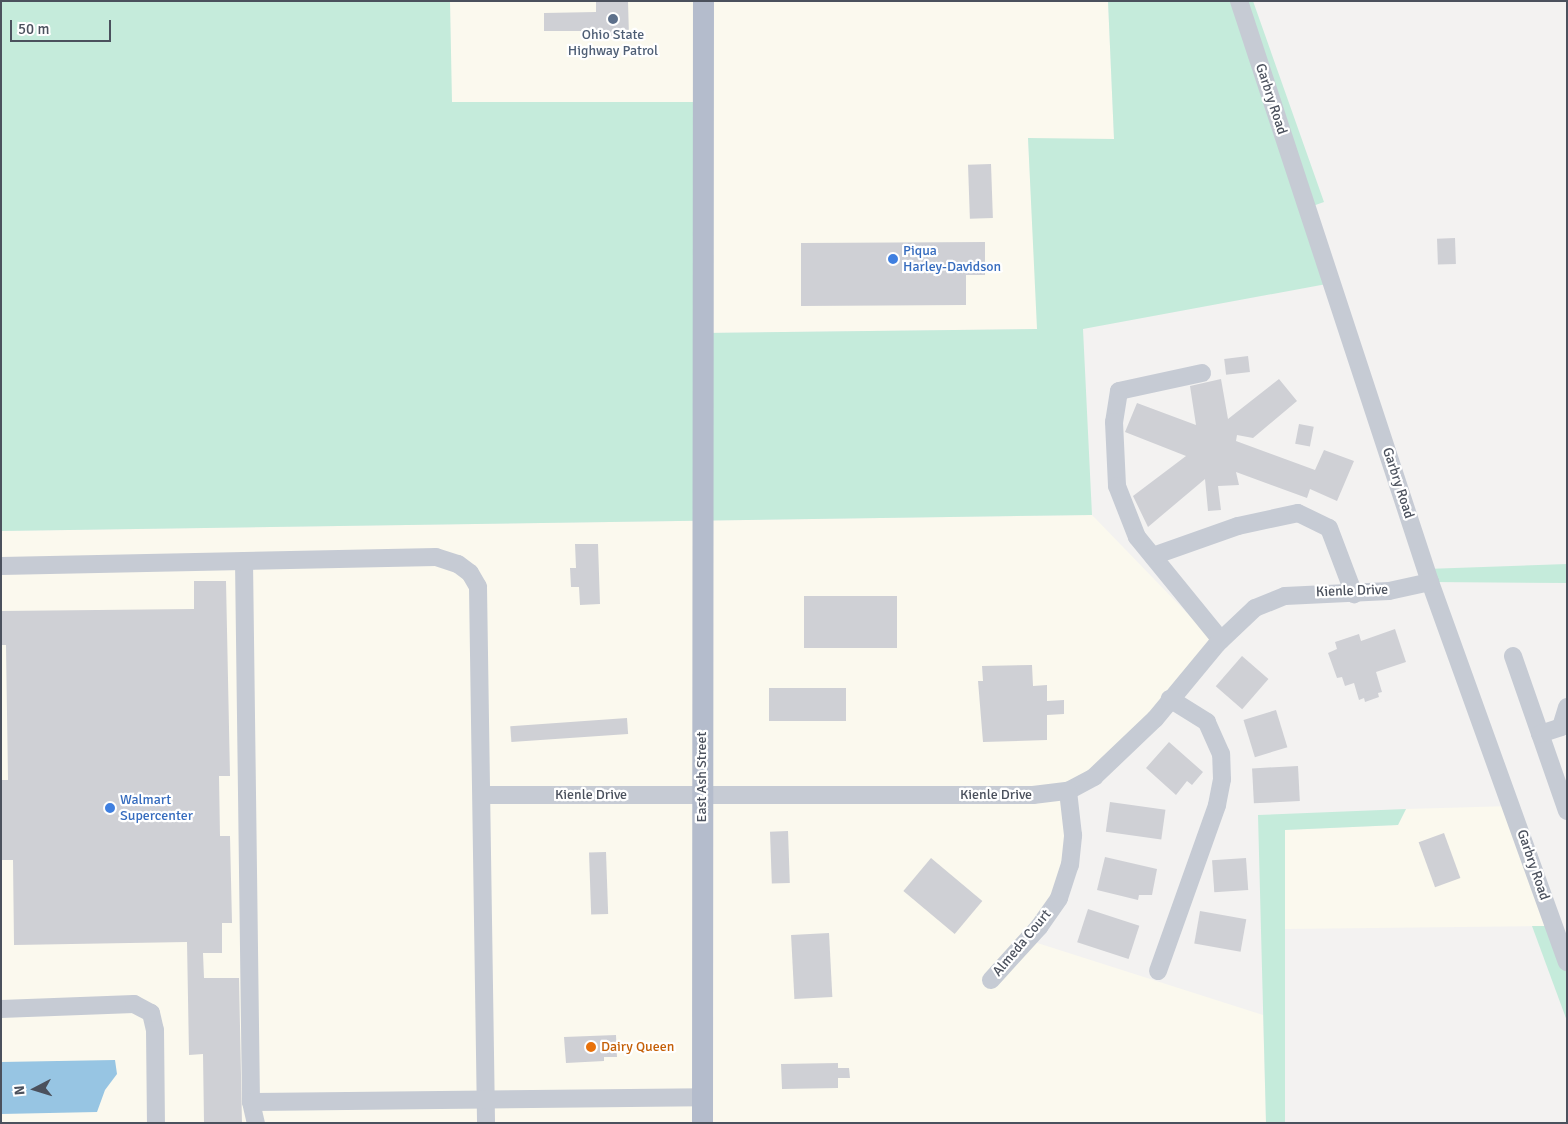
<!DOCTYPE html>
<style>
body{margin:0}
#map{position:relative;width:1568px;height:1124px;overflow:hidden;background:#f3f2f1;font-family:Signika,sans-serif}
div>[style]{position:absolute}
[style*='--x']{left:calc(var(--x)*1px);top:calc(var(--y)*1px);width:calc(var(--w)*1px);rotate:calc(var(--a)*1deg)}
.commercial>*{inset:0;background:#fbf9ee}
.green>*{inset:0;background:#c5ebdb}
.water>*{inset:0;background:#97c5e3}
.building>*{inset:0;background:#cfd0d5;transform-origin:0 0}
.minor>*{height:18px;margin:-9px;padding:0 9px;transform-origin:9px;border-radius:9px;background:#c6cbd4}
.major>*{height:21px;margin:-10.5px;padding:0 10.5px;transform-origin:10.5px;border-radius:10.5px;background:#b4bccc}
.dots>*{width:14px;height:14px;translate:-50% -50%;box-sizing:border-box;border:2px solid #fff;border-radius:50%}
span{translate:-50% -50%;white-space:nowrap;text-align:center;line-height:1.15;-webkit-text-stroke:4.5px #fff;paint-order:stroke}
.service-label{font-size:14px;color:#4e5e75}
.street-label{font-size:14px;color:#4b515d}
.shop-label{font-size:14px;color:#366cbe}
.left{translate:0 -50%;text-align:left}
.food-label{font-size:14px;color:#c56008}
.frame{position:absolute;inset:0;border:2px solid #4b515d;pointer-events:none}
.north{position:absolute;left:10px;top:1064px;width:50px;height:50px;-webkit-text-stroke:4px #fff;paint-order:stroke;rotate:265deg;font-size:14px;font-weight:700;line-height:20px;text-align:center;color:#4b515d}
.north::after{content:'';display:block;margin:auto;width:18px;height:22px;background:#4b515d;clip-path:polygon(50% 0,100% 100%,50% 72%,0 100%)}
.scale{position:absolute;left:10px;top:20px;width:101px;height:22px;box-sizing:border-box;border:2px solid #4b515d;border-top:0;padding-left:6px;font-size:15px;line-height:18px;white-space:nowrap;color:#4b515d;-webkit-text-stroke:4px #fff;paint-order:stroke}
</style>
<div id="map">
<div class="commercial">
<i style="clip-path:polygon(450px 1px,1108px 1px,1114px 139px,1028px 139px,1038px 329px,703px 333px,703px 102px,451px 102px)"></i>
<i style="clip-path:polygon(1092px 515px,1217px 644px,1170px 699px,1069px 791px,1070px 865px,1028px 940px,1263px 1015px,1266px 1123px,1px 1123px,1px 531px)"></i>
<i style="clip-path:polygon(1512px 806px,1554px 926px,1285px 929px,1285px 830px,1398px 825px,1406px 809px)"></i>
</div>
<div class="green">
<i style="clip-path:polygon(1px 1px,450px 1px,452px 102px,703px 102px,704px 333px,1037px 329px,1028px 138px,1114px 139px,1108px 1px,1253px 1px,1324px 202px,1307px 208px,1332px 283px,1083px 329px,1092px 515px,1px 531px)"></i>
<i style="clip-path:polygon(1567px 564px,1567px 583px,1430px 582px,1426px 569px)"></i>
<i style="clip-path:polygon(1406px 809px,1398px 825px,1285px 830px,1285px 1123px,1266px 1123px,1258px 815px)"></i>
<i style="clip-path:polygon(1532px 926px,1554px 926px,1567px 962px,1567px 1021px)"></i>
</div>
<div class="water">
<i style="clip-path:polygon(115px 1060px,117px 1074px,105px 1090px,97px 1112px,1px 1114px,1px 1062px)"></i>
</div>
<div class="building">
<i style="clip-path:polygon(596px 1px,628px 1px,629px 36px,597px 37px,597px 31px,544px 31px,544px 13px,596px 12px)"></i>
<i style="left:991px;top:164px;width:54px;height:23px;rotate:88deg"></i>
<i style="left:1455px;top:238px;width:26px;height:18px;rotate:88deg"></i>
<i style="clip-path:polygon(985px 242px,985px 275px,966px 275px,966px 305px,801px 306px,801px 243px)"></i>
<i style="left:1248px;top:356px;width:16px;height:24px;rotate:83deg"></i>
<i style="clip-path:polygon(1221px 379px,1228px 419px,1279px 379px,1297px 401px,1253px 438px,1237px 435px,1236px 441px,1315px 470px,1324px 450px,1354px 461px,1337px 501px,1310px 489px,1307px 498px,1236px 472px,1239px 485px,1218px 486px,1221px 510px,1208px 511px,1205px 479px,1148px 527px,1133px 496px,1186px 456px,1125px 432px,1137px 403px,1196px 425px,1190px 386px)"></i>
<i style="left:1299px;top:424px;width:15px;height:20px;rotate:11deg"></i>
<i style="clip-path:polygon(575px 544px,598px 544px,600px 604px,580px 605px,579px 587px,571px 587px,570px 568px,576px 568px)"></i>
<i style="clip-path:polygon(194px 581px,226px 581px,230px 776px,219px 776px,220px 836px,230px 836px,232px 923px,222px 923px,222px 953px,203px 953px,204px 978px,239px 978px,242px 1123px,204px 1123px,203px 1054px,189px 1055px,187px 942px,14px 945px,13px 860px,1px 860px,1px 780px,8px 780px,6px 645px,1px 645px,1px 611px,194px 609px)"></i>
<i style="left:897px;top:596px;width:52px;height:93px;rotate:90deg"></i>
<i style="clip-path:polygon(1395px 629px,1406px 662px,1376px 672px,1382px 692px,1378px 693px,1379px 697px,1365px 702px,1364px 698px,1359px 700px,1354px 683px,1345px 686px,1342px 677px,1337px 678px,1328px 653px,1337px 649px,1335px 642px,1359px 634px,1361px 641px)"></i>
<i style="left:1242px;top:656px;width:35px;height:40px;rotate:41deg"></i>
<i style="clip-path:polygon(1032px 665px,1033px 686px,1047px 685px,1047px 701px,1064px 700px,1064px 714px,1047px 715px,1047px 740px,983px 742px,978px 681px,983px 681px,982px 666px)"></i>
<i style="left:846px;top:688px;width:33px;height:77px;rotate:90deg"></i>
<i style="left:1276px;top:710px;width:39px;height:34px;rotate:73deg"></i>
<i style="left:627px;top:718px;width:16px;height:117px;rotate:86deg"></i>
<i style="clip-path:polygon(1169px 742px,1203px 772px,1192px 785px,1187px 781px,1176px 795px,1146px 768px)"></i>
<i style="left:1298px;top:766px;width:35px;height:46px;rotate:87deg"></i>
<i style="left:1110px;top:802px;width:56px;height:30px;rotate:8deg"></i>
<i style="left:788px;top:831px;width:52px;height:18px;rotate:88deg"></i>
<i style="left:1444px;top:833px;width:48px;height:27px;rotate:70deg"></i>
<i style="left:606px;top:852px;width:62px;height:17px;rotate:88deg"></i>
<i style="clip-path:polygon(1105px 857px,1157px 869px,1152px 895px,1139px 895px,1138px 900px,1097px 890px)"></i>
<i style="left:931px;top:858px;width:67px;height:43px;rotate:40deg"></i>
<i style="left:1246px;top:858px;width:32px;height:34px;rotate:86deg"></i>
<i style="left:1088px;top:909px;width:54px;height:35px;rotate:18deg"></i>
<i style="left:1200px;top:911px;width:47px;height:33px;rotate:10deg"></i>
<i style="left:829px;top:933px;width:64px;height:38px;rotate:87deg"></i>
<i style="clip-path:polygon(616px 1035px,617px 1057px,604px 1057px,604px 1061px,566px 1063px,564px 1037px)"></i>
<i style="clip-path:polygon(838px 1063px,838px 1068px,849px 1068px,850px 1078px,838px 1078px,838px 1088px,782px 1089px,781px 1064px)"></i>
</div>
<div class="minor">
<i style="--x:1239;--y:1;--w:612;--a:71.8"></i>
<i style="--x:1430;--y:582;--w:404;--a:70.2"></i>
<i style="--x:1202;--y:373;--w:85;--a:167.8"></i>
<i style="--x:1119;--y:391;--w:31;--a:99"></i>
<i style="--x:1114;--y:422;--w:64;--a:87.3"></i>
<i style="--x:1117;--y:486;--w:55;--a:68.6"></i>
<i style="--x:1137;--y:537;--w:133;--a:50.8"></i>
<i style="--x:1153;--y:556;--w:90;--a:-19.4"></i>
<i style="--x:1238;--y:526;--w:61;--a:-12.2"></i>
<i style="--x:1298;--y:513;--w:34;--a:26"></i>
<i style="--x:1329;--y:528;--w:71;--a:69.3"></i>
<i style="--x:244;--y:561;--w:541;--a:89.26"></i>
<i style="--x:251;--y:1102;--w:22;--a:77"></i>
<i style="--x:1;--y:566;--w:435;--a:-1.2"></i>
<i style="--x:436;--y:557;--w:23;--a:18"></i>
<i style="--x:458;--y:564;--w:15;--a:37"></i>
<i style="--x:470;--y:573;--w:16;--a:60"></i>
<i style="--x:478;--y:587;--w:536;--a:89.14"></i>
<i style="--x:1513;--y:656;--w:164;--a:70.8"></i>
<i style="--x:1561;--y:727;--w:21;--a:-73"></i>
<i style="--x:1540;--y:734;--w:22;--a:-18"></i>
<i style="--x:482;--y:795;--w:551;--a:0"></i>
<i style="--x:1033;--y:795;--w:35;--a:-7"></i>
<i style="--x:1068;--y:791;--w:30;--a:-28"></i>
<i style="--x:1094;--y:777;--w:84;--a:-43.6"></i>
<i style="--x:1155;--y:719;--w:97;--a:-50.4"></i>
<i style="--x:1217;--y:644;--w:52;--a:-43.5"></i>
<i style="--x:1255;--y:608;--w:32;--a:-22"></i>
<i style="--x:1285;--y:596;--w:104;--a:-2.8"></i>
<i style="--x:1389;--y:591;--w:42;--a:-12.4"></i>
<i style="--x:1158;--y:971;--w:176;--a:-70.4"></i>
<i style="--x:1217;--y:805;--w:26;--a:-79"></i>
<i style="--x:1222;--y:779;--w:25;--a:-92"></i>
<i style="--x:1221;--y:754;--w:35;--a:-114"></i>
<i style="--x:1207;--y:722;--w:44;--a:-148.1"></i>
<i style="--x:991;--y:980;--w:72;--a:-47.8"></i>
<i style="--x:1039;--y:927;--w:35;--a:-55"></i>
<i style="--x:1059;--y:898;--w:35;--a:-72"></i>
<i style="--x:1070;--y:865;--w:30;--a:-84"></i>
<i style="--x:1073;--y:835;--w:44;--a:-96.5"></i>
<i style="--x:1;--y:1009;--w:133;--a:-2.2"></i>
<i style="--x:134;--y:1004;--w:19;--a:28"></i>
<i style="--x:151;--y:1013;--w:17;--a:77"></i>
<i style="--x:155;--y:1030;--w:93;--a:89.4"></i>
<i style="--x:251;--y:1102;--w:451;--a:-0.6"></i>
</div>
<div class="major">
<i style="--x:702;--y:1123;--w:1122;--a:-89.95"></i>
</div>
<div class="dots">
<i style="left:613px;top:19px;background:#5c6f8a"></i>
<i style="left:893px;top:259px;background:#3f7fe0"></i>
<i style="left:110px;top:808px;background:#3f7fe0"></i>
<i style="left:591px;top:1047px;background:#e8710a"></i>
</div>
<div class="service-label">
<span style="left:613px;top:43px">Ohio State<br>Highway Patrol</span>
</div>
<div class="street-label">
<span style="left:1271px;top:99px;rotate:72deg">Garbry Road</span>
<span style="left:1398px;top:483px;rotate:72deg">Garbry Road</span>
<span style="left:1352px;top:591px;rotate:-2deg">Kienle Drive</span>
<span style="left:702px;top:777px;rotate:-90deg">East Ash Street</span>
<span style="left:591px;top:795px">Kienle Drive</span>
<span style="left:996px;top:795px">Kienle Drive</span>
<span style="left:1533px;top:865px;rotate:71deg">Garbry Road</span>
<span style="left:1022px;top:943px;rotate:-50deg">Almeda Court</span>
</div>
<div class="shop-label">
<span class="left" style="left:903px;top:259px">Piqua<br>Harley-Davidson</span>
<span class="left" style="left:120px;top:808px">Walmart<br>Supercenter</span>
</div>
<div class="food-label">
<span class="left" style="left:601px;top:1047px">Dairy Queen</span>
</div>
<div class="frame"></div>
<div class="north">N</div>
<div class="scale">50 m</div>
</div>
